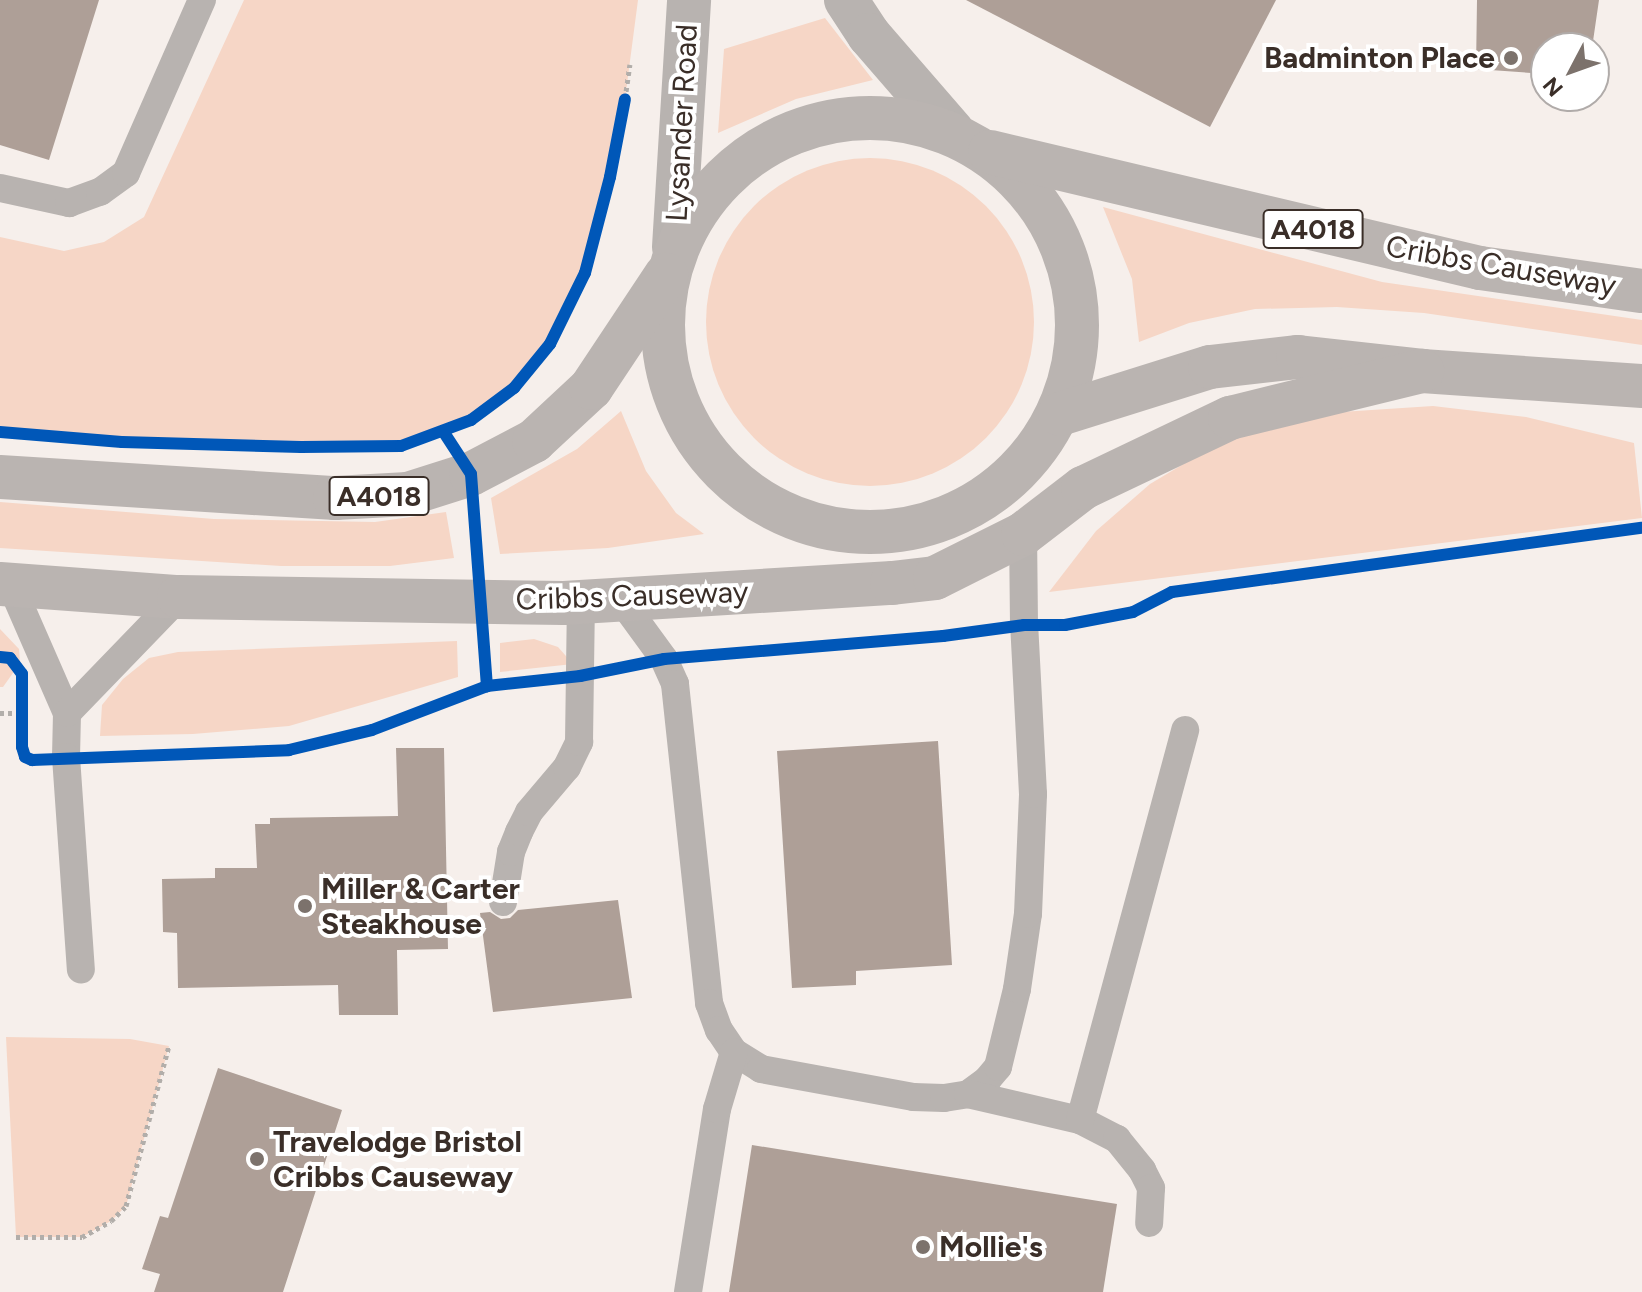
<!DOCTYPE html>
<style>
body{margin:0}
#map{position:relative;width:1642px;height:1292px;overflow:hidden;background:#f6efeb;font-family:Figtree,sans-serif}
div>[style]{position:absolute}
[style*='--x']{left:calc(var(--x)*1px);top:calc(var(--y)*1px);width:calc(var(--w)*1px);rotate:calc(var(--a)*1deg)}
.green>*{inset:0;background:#f6d6c6}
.round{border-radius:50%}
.building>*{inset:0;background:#ae9f97}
.path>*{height:5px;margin-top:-2.5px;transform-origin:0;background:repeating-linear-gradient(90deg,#b2aeaa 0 4px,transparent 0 8px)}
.service>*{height:28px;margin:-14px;padding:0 14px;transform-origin:14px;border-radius:14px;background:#b8b3b0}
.tertiary>*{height:44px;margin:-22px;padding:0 22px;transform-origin:22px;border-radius:22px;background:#b8b3b0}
.primary>*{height:44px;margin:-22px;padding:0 22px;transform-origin:22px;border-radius:22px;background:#bab4b1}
.primary>.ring{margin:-22px;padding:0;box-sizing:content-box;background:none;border:44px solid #bab4b1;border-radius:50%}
.cycleway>*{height:12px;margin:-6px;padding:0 6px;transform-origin:6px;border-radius:6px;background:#0057b8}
.dots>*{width:22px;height:22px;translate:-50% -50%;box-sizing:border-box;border:4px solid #fff;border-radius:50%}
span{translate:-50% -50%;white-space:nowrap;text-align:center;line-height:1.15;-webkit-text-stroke:8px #fff;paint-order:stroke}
.shield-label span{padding:2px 6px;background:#fff;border:2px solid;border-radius:6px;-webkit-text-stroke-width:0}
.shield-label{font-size:28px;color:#3a2e28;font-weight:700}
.poi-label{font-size:30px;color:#3a2e28;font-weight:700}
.right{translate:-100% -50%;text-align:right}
.left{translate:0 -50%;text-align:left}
.street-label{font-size:30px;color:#3a2e28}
.north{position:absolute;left:1530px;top:32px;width:80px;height:80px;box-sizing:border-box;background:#fff;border:2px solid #b0aba9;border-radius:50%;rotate:229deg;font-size:22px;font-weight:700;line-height:32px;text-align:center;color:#3a2e28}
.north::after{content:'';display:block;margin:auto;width:28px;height:36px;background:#7c726c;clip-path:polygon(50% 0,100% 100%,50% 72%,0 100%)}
</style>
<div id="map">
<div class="green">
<i style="clip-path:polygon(244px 0,638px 0,625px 99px,610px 177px,585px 273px,550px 344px,514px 388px,471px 420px,401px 446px,301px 447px,122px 442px,0 432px,0 237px,64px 251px,104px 242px,144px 217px)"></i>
<i style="clip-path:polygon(825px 18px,873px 80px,796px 99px,718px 133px,724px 49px)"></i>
<i class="round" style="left:706px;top:158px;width:328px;height:328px"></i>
<i style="clip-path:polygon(1103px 207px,1382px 282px,1642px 320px,1642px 345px,1424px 313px,1337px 307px,1255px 309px,1189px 323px,1139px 342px,1132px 279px)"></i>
<i style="clip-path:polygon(1433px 406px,1526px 417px,1634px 443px,1642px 518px,1049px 592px,1096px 531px,1150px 484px,1212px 447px,1310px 414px)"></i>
<i style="clip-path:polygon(621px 411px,646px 471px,676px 513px,704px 534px,608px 548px,500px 554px,491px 498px,577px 449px)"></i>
<i style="clip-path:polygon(0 502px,214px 519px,375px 522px,446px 512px,454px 558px,390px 566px,281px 566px,0 548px)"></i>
<i style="clip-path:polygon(0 629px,19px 649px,20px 663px,3px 687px,0 687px)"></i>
<i style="clip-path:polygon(534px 639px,558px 647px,573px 664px,500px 672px,500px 643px)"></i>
<i style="clip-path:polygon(457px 641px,458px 677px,289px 726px,193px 734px,100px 736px,102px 705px,123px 679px,149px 658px,178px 652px)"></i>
<i style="clip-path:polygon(6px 1037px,130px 1039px,169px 1046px,126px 1206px,111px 1221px,82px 1237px,16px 1237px)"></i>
</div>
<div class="building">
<i style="clip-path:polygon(0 0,99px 0,49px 160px,0 145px)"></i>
<i style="clip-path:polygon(966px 0,1276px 0,1210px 127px)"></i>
<i style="clip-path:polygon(1477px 0,1599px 0,1592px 48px,1546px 48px,1546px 74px,1476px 69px)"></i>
<i style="clip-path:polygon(938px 741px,952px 965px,856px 971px,856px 985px,792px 988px,777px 751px)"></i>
<i style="clip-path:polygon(396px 748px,444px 748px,448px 949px,397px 950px,398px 1015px,339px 1015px,338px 985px,178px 988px,177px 933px,163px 932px,162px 879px,215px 878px,215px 868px,257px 868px,255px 824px,270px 824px,270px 818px,398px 816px)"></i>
<i style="clip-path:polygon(618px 900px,632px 998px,493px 1012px,480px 913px,490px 912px,501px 919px,510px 918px,518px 910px)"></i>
<i style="clip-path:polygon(218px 1068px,342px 1110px,283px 1292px,154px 1292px,160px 1274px,142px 1269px,160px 1216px,168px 1218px)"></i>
<i style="clip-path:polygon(752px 1145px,1117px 1204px,1103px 1292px,729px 1292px)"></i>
</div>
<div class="path">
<i style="--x:625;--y:99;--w:35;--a:-82"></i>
<i style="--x:0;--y:713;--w:20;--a:0"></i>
<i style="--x:16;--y:1237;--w:66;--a:0"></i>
<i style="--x:82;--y:1237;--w:33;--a:-29"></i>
<i style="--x:111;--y:1221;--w:21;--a:-45"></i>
<i style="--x:126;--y:1206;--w:166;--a:-75"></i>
</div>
<div class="service">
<i style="--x:0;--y:188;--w:71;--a:12.3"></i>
<i style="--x:69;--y:203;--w:33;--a:-20"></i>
<i style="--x:100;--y:192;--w:32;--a:-36"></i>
<i style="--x:126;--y:173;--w:189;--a:-66.3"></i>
<i style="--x:11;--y:585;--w:140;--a:66.4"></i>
<i style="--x:67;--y:713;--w:44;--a:91.3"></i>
<i style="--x:66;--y:757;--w:213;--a:86"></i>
<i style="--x:621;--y:600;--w:73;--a:53.9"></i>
<i style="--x:664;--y:659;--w:27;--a:66"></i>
<i style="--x:675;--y:684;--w:321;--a:83.9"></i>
<i style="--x:709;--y:1003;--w:29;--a:70"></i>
<i style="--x:719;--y:1030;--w:27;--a:56"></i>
<i style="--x:734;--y:1052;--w:32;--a:32"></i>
<i style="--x:761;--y:1069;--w:155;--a:10.4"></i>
<i style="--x:913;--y:1097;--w:31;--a:2"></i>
<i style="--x:944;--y:1098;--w:24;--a:-9"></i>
<i style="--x:968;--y:1094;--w:24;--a:-36"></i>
<i style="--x:987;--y:1080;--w:17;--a:-50"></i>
<i style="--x:998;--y:1067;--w:80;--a:-76.3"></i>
<i style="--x:1017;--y:989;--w:76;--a:-81.7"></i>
<i style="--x:1028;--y:914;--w:120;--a:-87.6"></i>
<i style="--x:1033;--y:794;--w:169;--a:-93"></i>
<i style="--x:1024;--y:625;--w:91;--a:-90.6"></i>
<i style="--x:67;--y:713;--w:161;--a:-46"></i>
<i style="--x:503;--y:902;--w:51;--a:-80.9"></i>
<i style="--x:511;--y:852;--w:22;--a:-68"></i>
<i style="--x:519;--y:832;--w:22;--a:-63"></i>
<i style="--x:529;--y:812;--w:59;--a:-49.8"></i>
<i style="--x:567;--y:767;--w:28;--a:-64"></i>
<i style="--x:579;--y:742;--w:140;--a:-89.2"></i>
<i style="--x:968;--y:1094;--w:115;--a:13.1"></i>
<i style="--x:1080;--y:1120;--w:42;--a:27.2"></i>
<i style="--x:1117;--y:1139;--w:40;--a:51"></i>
<i style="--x:1142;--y:1170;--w:20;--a:63"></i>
<i style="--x:1151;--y:1188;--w:35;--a:93"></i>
<i style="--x:1080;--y:1120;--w:404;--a:-74.9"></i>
<i style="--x:688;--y:1292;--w:185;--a:-81"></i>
<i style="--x:717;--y:1109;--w:59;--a:-73.4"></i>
</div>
<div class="tertiary">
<i style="--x:846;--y:0;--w:42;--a:56.7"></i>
<i style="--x:869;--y:35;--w:128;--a:49.1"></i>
<i style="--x:674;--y:247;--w:247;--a:-86.5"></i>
</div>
<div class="primary">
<i class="ring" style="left:663px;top:118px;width:370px;height:370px"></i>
<i style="--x:990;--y:152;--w:504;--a:13.32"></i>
<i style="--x:1480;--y:268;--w:164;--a:8.1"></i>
<i style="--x:1060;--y:414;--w:157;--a:-17.4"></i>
<i style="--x:1210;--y:367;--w:89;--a:-6.5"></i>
<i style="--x:1298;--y:357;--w:125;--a:6.4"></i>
<i style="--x:1422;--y:371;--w:221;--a:3.9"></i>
<i style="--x:0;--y:477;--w:336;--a:3.6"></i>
<i style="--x:335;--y:498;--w:73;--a:-3.1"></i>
<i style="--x:408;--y:494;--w:66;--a:-17.6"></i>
<i style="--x:471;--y:474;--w:71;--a:-27.6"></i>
<i style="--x:534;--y:441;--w:78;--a:-42.9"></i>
<i style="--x:591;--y:388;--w:136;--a:-56.4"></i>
<i style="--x:0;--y:584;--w:179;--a:4.2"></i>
<i style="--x:179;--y:597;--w:385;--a:0.9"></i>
<i style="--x:564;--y:603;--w:329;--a:-3.5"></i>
<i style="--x:892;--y:583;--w:43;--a:-6.6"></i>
<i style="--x:935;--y:578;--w:98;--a:-26.6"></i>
<i style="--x:1023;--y:534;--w:76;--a:-37.5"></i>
<i style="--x:1083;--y:488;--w:163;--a:-25.5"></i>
<i style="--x:1230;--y:418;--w:198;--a:-13.8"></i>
</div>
<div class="cycleway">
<i style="--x:443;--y:431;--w:51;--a:56.9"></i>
<i style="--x:471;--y:474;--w:213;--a:85.7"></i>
<i style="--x:0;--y:432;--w:122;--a:4.7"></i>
<i style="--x:122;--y:442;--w:179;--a:1.6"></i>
<i style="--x:301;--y:447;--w:100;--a:-0.6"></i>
<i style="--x:401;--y:446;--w:75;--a:-20.4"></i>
<i style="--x:471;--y:420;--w:54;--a:-36.7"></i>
<i style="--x:514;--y:388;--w:57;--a:-50.7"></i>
<i style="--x:550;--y:344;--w:79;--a:-63.8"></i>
<i style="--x:585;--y:273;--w:99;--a:-75.4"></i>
<i style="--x:610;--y:177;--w:79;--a:-79.1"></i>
<i style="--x:0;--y:657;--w:10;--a:6"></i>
<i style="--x:10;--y:658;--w:20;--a:53"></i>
<i style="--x:22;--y:674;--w:73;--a:90"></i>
<i style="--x:22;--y:747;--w:10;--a:73"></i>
<i style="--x:25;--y:757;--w:8;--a:23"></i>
<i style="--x:32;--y:760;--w:257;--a:-2.2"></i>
<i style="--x:289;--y:750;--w:85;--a:-13.5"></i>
<i style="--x:372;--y:730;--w:123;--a:-20.9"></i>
<i style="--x:487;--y:686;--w:94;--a:-6.1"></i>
<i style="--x:580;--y:676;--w:86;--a:-11.4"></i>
<i style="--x:664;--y:659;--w:280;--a:-4.7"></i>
<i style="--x:943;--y:636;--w:82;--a:-7.7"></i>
<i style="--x:1024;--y:625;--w:41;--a:0"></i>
<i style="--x:1065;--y:625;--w:69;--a:-10.8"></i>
<i style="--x:1133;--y:612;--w:44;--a:-27.1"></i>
<i style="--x:1172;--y:592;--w:474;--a:-7.8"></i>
</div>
<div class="dots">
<i style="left:1511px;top:58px;background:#7c726c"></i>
<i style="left:305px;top:906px;background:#7c726c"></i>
<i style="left:257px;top:1159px;background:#7c726c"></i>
<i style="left:923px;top:1247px;background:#7c726c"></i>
</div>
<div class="shield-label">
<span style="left:1313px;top:229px">A4018</span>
<span style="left:379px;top:496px">A4018</span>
</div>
<div class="poi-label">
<span class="right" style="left:1495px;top:58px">Badminton Place</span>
<span class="left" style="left:321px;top:906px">Miller &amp; Carter<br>Steakhouse</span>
<span class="left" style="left:273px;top:1159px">Travelodge Bristol<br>Cribbs Causeway</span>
<span class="left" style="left:939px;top:1247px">Mollie's</span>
</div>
<div class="street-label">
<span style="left:682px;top:123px;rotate:-87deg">Lysander Road</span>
<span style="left:1501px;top:266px;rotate:10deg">Cribbs Causeway</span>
<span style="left:632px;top:596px;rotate:-2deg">Cribbs Causeway</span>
</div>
<div class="north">N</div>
</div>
